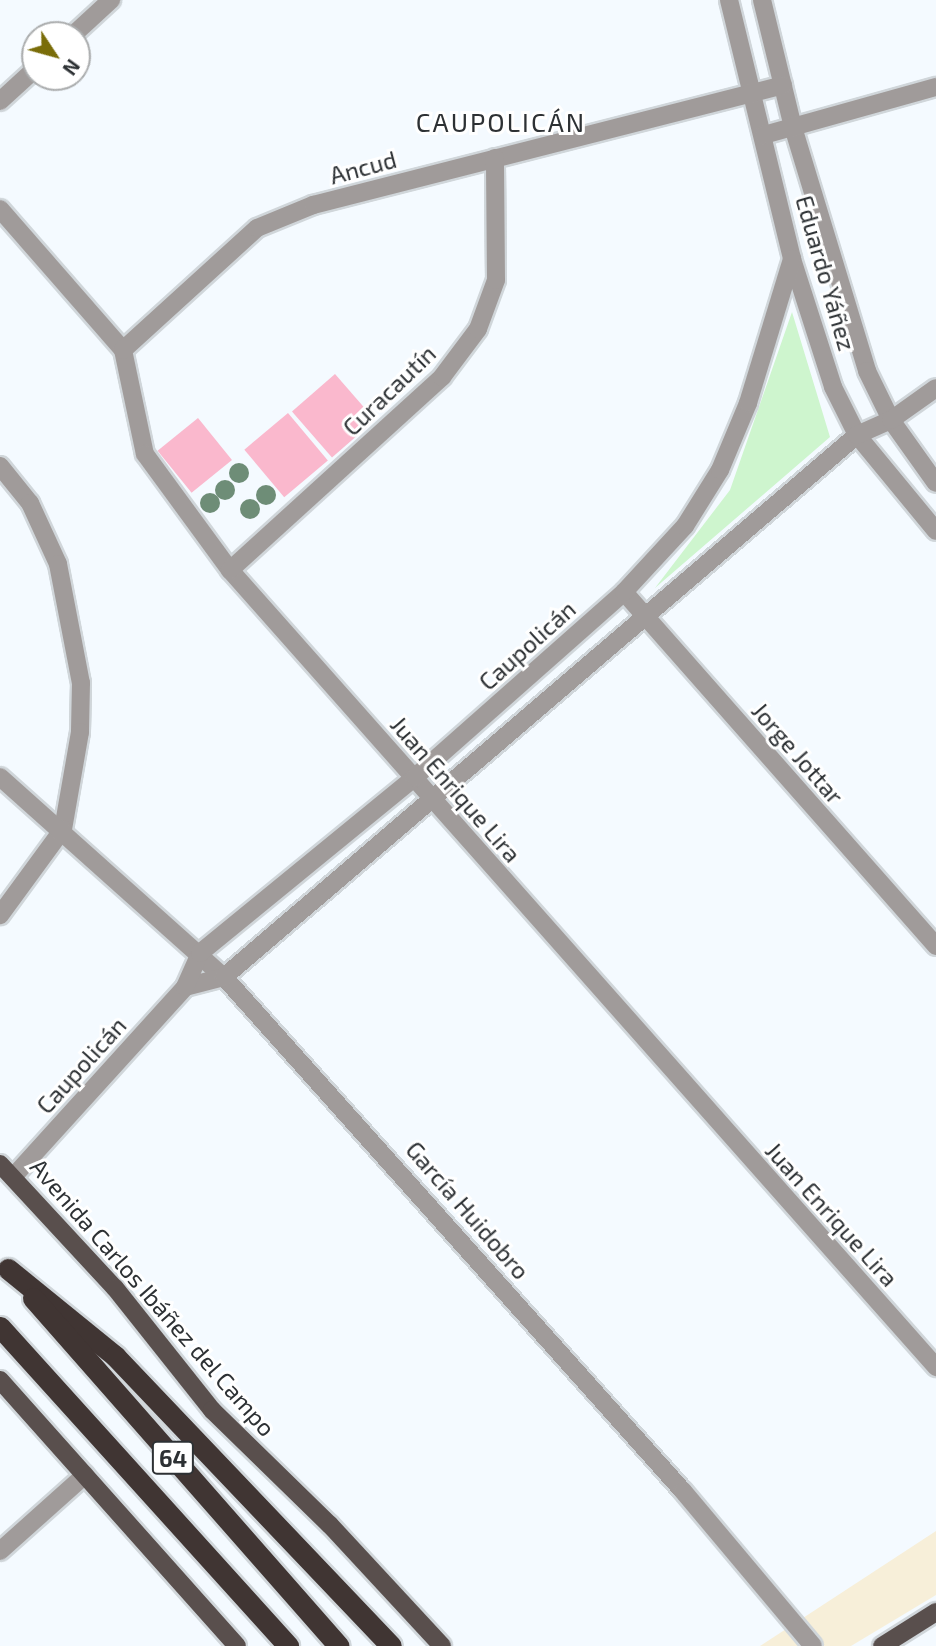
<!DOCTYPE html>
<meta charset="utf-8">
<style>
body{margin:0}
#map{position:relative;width:936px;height:1646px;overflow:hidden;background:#f4faff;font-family:"Exo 2",sans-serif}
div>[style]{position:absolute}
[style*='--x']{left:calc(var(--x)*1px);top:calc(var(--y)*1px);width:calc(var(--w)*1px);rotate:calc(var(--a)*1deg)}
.commercial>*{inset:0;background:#f7efd9}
.green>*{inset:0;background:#cef5ce}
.building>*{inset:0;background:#fab8cd;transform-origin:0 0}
.roads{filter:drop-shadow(2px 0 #d0d6da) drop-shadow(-2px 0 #d0d6da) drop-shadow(0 2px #d0d6da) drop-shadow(0 -2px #d0d6da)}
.minor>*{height:18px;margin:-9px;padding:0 9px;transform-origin:9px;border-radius:9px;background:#a09b9a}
.major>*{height:18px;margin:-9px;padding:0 9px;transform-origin:9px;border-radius:9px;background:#594f4d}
.highway>*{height:21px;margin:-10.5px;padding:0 10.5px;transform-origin:10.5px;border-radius:10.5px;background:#403533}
.trees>*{width:20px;height:20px;margin:-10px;border-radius:50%;background:#6e8d77}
span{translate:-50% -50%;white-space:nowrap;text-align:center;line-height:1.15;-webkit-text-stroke:6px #fff;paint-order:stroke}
.shield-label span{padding:2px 5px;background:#fff;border:2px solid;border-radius:5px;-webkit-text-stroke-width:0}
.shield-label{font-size:23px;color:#2d3134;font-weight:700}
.street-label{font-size:24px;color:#2d3134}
.neighbourhood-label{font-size:26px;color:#2d3134;letter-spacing:2px}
.north{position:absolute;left:21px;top:21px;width:70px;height:70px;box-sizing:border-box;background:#fff;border:2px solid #abadae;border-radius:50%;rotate:126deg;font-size:19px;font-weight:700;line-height:28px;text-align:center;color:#2d3134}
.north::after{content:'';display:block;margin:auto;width:24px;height:32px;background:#7a6d09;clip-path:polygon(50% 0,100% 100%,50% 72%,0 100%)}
</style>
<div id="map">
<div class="commercial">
<i style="clip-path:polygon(936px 1531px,936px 1595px,851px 1646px,760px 1646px)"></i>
</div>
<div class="green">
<i style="clip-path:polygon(792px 312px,830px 437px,655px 588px,730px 490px)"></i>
</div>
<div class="building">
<i style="left:335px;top:374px;width:61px;height:57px;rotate:49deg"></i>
<i style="left:288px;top:413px;width:62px;height:57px;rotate:50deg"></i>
<i style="left:198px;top:418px;width:54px;height:52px;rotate:51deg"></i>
</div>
<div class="roads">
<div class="minor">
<i style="--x:729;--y:0;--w:267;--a:76.3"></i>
<i style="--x:792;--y:259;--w:134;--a:72.2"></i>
<i style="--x:833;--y:387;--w:54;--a:63.4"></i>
<i style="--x:857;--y:435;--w:124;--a:50.5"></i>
<i style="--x:762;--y:0;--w:131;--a:76.3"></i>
<i style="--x:793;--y:127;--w:255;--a:73.1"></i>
<i style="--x:867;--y:371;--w:55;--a:63.9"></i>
<i style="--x:891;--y:420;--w:77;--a:54.5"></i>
<i style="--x:73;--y:35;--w:52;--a:-42.6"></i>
<i style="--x:0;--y:101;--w:47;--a:-42.4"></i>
<i style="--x:764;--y:135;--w:179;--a:-15.6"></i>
<i style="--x:0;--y:209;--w:187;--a:48.9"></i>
<i style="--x:123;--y:350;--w:106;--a:78.1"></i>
<i style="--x:145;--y:454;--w:144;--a:53.8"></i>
<i style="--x:230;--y:570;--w:1065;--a:48.46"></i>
<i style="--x:123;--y:350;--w:181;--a:-42.3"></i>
<i style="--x:257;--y:228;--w:61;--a:-22.3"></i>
<i style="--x:313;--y:205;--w:485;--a:-14.3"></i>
<i style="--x:0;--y:466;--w:48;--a:51"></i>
<i style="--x:30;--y:503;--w:67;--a:65.3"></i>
<i style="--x:58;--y:564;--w:121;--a:79.1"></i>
<i style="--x:81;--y:683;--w:49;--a:91.2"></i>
<i style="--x:80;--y:732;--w:98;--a:99.9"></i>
<i style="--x:63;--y:829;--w:107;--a:126.2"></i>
<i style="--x:230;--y:570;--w:287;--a:-42.3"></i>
<i style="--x:442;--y:377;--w:60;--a:-53.1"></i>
<i style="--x:478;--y:329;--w:52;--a:-69.8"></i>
<i style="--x:496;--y:280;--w:122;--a:-90.5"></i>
<i style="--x:624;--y:592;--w:472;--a:48.6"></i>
<i style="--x:0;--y:777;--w:300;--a:41.8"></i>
<i style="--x:224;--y:977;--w:689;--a:48.24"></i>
<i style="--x:683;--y:1491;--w:202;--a:50"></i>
<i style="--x:185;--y:987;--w:40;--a:-14.4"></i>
<i style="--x:224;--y:977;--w:833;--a:-40.57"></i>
<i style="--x:857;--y:435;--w:37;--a:-24"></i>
<i style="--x:891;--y:420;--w:55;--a:-35.4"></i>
<i style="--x:13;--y:1177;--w:256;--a:-47.8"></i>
<i style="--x:185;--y:987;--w:37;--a:-66"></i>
<i style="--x:200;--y:953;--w:278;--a:-39.3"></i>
<i style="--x:415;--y:777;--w:279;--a:-41.5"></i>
<i style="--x:624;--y:592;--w:90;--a:-47.3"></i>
<i style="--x:685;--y:526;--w:66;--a:-58"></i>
<i style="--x:720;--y:470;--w:73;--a:-67.3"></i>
<i style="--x:748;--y:403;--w:151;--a:-73"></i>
<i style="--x:0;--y:1551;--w:114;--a:-41.8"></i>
</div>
<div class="major">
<i style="--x:0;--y:1164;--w:169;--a:47.2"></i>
<i style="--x:115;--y:1288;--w:156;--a:51.5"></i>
<i style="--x:212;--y:1410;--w:165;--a:44.3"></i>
<i style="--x:330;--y:1525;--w:165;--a:47.2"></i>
<i style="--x:0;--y:1380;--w:356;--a:48.3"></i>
<i style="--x:882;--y:1646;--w:64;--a:-32.2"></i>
</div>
<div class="highway">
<i style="--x:8;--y:1269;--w:138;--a:39.1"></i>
<i style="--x:115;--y:1356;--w:400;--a:46.4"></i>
<i style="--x:33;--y:1298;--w:463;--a:48.7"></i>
<i style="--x:0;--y:1327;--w:430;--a:47.9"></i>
</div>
</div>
<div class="trees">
<i style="left:239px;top:473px"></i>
<i style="left:225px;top:490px"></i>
<i style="left:266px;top:495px"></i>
<i style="left:210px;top:503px"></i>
<i style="left:250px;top:509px"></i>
</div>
<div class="shield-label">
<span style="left:173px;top:1458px">64</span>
</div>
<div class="street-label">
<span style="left:363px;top:167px;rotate:-15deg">Ancud</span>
<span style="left:826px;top:273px;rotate:74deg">Eduardo Yáñez</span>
<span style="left:389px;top:390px;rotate:-44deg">Curacautín</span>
<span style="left:527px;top:645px;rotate:-42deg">Caupolicán</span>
<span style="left:798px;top:753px;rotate:49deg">Jorge Jottar</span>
<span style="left:456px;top:789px;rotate:49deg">Juan Enrique Lira</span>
<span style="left:81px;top:1065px;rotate:-48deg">Caupolicán</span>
<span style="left:468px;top:1210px;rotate:49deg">García Huidobro</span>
<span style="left:832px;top:1214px;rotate:48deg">Juan Enrique Lira</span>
<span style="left:153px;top:1297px;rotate:49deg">Avenida Carlos Ibáñez del Campo</span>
</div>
<div class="neighbourhood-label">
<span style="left:501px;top:122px">CAUPOLICÁN</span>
</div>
<div class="north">N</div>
</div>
